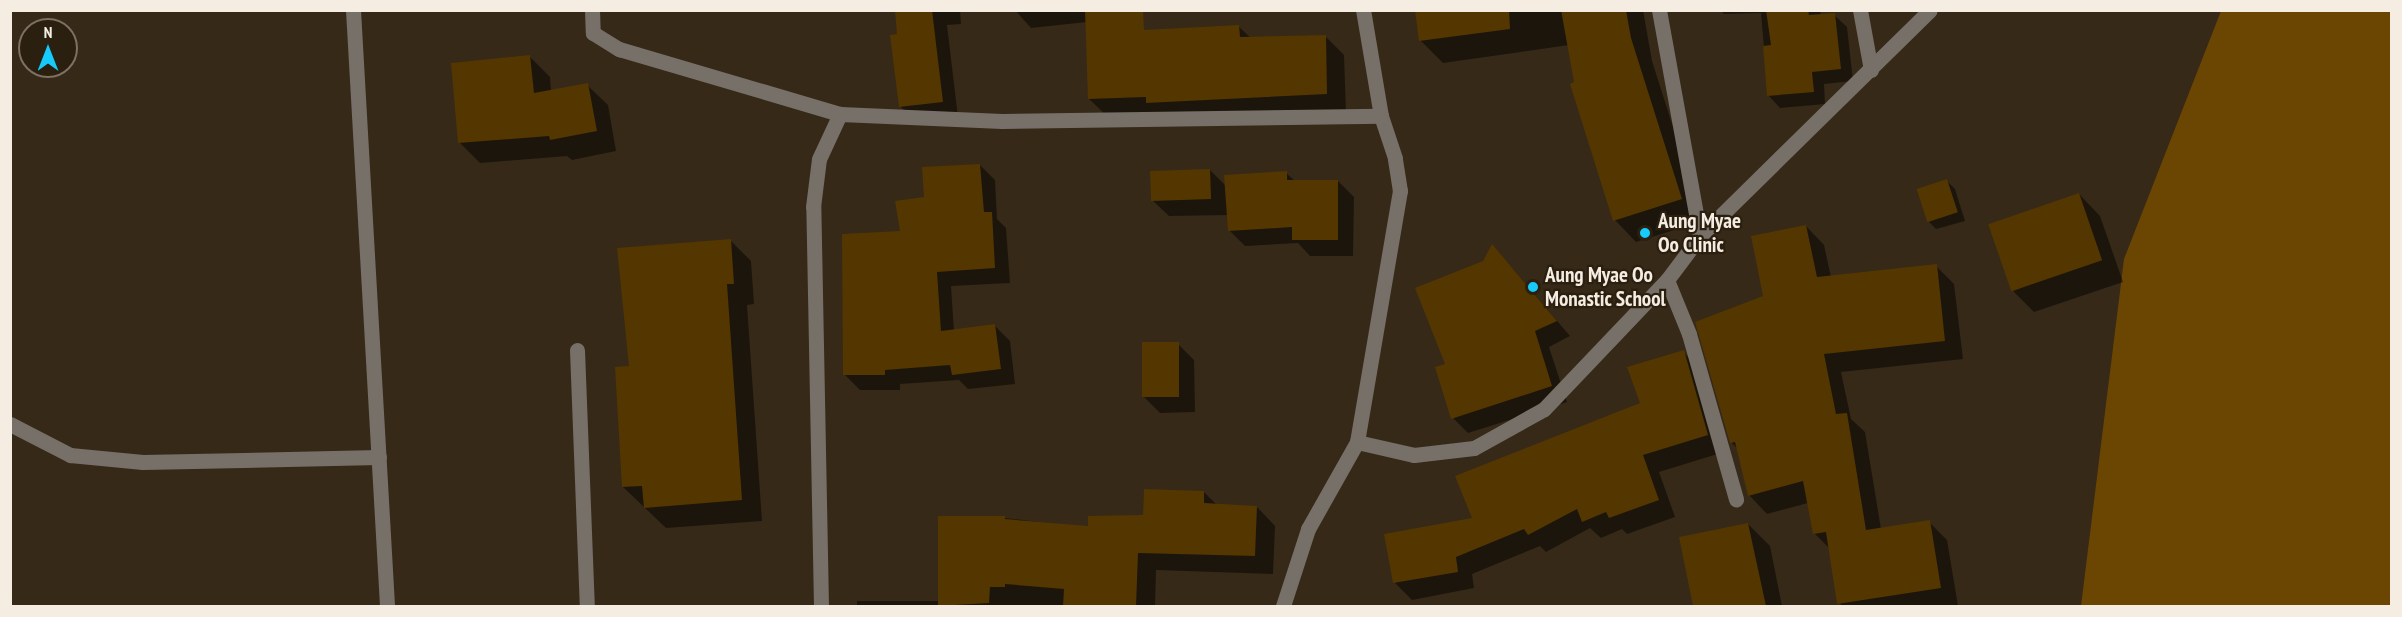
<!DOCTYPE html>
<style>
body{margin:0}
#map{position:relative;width:2402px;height:617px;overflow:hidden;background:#362918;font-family:"PT Sans Narrow",sans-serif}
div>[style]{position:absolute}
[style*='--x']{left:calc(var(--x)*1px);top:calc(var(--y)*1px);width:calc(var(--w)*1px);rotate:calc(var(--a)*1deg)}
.green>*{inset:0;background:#6b4602}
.shadow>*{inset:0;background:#0007}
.building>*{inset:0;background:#543600;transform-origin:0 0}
.minor>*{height:15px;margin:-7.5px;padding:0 7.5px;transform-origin:7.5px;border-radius:7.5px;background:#777068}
.dots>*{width:16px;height:16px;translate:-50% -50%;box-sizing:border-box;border:3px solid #2b1f0f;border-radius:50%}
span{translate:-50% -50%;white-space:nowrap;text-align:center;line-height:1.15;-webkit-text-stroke:4.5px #2b1f0f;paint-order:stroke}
.poi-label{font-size:21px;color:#f5ece2;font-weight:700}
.left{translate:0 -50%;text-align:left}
.frame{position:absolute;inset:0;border:12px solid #f5ece2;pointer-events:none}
.north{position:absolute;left:18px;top:18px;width:60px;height:60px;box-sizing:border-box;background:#2b1f0f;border:2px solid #7c7163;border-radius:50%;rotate:0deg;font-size:16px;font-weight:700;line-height:24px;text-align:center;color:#f5ece2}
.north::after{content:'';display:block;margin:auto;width:21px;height:27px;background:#16cafb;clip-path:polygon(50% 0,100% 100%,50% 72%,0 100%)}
</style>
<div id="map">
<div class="green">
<i style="clip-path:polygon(2221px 11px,2391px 11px,2391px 606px,2081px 606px,2124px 259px)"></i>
</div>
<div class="shadow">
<i style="clip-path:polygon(897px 10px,960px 10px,961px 24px,947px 25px,958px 117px,916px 122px,900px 106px)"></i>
<i style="clip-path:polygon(1015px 10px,1086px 10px,1087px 22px,1031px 28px)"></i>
<i style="clip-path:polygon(1416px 10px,1643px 10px,1652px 61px,1703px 221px,1636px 242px,1615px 220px,1576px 83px,1569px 45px,1443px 63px,1421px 41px)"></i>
<i style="clip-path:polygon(1720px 10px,1820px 10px,1821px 16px,1834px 15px,1847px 27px,1853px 81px,1824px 84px,1825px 104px,1780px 108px,1768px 95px,1761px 13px,1724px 14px)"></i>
<i style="clip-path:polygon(1238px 26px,1251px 38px,1325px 36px,1344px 55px,1346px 112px,1109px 118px,1089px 99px)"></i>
<i style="clip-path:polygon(530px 57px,550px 77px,551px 91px,587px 85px,608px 105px,616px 151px,572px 160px,567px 156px,480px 163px,460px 143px)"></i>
<i style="clip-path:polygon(980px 165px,995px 180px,997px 219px,1006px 228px,1010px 283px,951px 286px,954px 331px,995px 326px,1010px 341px,1015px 384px,968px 389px,959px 380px,900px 384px,900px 390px,860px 390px,845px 375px,902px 232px,925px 198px)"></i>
<i style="clip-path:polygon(1210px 170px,1227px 187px,1286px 173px,1295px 181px,1338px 181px,1354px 197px,1353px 256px,1310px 256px,1298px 243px,1245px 246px,1229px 230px,1228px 215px,1169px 216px,1152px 200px)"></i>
<i style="clip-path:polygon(1947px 181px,1955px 189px,1965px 221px,1936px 229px,1928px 221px)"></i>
<i style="clip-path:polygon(2079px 194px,2100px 216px,2123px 282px,2034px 312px,2012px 290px)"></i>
<i style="clip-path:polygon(1806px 226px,1824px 245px,1831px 277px,1936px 266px,1954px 284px,1963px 359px,1841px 372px,1851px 419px,1865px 432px,1881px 529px,1929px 522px,1947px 540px,1958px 606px,1841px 606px,1830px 549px,1814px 533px,1808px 503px,1767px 514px,1749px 495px,1738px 449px,1732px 443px,1765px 297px)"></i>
<i style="clip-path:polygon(730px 240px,751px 261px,754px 304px,747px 305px,762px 521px,666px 528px,623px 487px,631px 367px)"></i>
<i style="clip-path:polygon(1507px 262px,1570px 336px,1549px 347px,1567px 402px,1468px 433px,1453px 418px,1447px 365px)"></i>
<i style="clip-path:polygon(1178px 344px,1194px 360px,1195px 412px,1160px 413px,1144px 397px)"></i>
<i style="clip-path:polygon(1683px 352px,1700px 369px,1724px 452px,1659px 472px,1675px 517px,1627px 534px,1622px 529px,1601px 538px,1590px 528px,1546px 552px,1540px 546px,1472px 574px,1474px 588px,1412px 600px,1395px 583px,1474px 519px,1641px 403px)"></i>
<i style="clip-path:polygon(1204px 492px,1217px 505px,1257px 507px,1275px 526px,1273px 574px,1156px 570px,1155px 606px,857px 606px,857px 601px,939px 601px,1005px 518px,1090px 528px,1144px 516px)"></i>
<i style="clip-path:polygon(1748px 524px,1770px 546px,1782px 606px,1694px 606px,1680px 538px)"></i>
</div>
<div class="building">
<i style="clip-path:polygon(895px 10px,932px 10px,943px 102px,899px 107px,890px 35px,897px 34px)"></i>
<i style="clip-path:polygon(1085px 10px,1143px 10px,1144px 30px,1239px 25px,1240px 37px,1326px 35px,1327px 94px,1146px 103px,1146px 97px,1088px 99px)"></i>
<i style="clip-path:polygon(1415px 10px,1509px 10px,1510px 29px,1419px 41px)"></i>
<i style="clip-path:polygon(1561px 10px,1626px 10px,1631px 38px,1682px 199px,1613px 221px,1570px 84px,1574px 82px)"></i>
<i style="clip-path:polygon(1766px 10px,1808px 10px,1809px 15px,1835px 13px,1841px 69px,1812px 72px,1814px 92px,1767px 96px,1763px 46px,1771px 45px)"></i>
<i style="clip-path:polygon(530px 55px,534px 93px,588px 83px,597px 131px,550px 140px,549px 136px,458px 143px,451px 63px)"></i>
<i style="clip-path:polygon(980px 164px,984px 212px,992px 212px,995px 268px,937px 272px,941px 331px,995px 324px,1001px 369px,952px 375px,950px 365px,885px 370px,885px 375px,843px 375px,842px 234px,900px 231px,895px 201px,924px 197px,922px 167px)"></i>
<i style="left:1210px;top:169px;width:30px;height:60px;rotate:88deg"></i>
<i style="clip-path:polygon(1287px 171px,1287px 180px,1338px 180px,1338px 240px,1292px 240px,1292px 227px,1228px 231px,1224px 175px)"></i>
<i style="left:1947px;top:179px;width:35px;height:32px;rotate:72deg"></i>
<i style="left:2079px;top:193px;width:71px;height:96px;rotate:71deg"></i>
<i style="clip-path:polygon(1806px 225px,1817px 277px,1937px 264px,1945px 341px,1824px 354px,1836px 414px,1847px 413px,1866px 530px,1930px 520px,1941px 588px,1837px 604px,1826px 532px,1813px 534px,1803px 481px,1748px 496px,1735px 442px,1730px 443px,1695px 322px,1763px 296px,1751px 236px)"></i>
<i style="clip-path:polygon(731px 239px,734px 284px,727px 284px,742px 500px,644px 508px,642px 486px,622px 487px,615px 367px,629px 366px,617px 248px)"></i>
<i style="clip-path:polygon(1492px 244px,1557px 321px,1535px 331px,1552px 386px,1451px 419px,1435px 367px,1445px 364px,1415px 288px,1483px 261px)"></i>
<i style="left:1179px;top:342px;width:55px;height:37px;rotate:90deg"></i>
<i style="clip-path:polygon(1684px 350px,1708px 435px,1643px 455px,1659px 500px,1609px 518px,1606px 512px,1582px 522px,1577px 509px,1528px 535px,1524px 529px,1456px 557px,1458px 572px,1393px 583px,1384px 534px,1472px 518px,1455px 476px,1640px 403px,1627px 367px)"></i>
<i style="clip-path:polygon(1144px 489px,1204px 491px,1204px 503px,1257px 506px,1255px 556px,1138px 553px,1136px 606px,1063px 606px,1064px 589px,1005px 584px,1005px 587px,990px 587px,989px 603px,938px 606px,938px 516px,1005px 516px,1005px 519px,1088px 526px,1088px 516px,1143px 515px)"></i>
<i style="clip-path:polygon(1748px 523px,1766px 606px,1693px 606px,1679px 537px)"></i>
</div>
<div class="minor">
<i style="--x:353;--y:10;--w:597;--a:86.73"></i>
<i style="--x:592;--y:10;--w:23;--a:88"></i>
<i style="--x:593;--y:33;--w:31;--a:32"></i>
<i style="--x:619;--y:49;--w:230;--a:16.4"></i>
<i style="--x:840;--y:114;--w:162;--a:2.5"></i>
<i style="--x:1002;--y:121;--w:379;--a:-0.8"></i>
<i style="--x:1659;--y:10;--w:230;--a:79.7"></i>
<i style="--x:1860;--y:10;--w:61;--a:79.6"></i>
<i style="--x:1667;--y:280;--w:58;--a:67.8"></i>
<i style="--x:1689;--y:334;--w:172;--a:74.1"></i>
<i style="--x:577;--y:350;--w:256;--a:87.8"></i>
<i style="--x:10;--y:424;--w:68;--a:27.3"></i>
<i style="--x:70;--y:455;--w:73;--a:5.5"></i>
<i style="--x:143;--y:462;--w:236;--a:-1.2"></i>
<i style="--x:1357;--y:442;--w:58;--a:12.8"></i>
<i style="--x:1414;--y:455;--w:60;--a:-6.7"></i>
<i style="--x:1474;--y:448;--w:80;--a:-29.1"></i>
<i style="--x:1544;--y:409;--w:178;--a:-46.4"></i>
<i style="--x:1667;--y:280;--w:55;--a:-53.1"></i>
<i style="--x:1700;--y:236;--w:322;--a:-44.5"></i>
<i style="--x:821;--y:606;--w:399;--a:-91.1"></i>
<i style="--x:813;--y:207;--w:48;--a:-82.9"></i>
<i style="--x:819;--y:159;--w:50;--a:-65"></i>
<i style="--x:1283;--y:606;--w:81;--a:-72"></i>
<i style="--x:1308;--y:529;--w:100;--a:-60.6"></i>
<i style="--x:1357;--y:442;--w:255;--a:-80.3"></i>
<i style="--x:1400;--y:191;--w:33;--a:-99"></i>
<i style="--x:1395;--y:158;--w:44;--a:-108.4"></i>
<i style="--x:1381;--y:116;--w:108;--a:-99.6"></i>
</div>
<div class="dots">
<i style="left:1645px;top:233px;background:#16cafb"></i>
<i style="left:1533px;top:287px;background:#16cafb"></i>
</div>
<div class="poi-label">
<span class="left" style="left:1658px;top:233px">Aung Myae<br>Oo Clinic</span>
<span class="left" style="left:1545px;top:287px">Aung Myae Oo<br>Monastic School</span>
</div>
<div class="frame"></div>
<div class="north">N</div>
</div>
